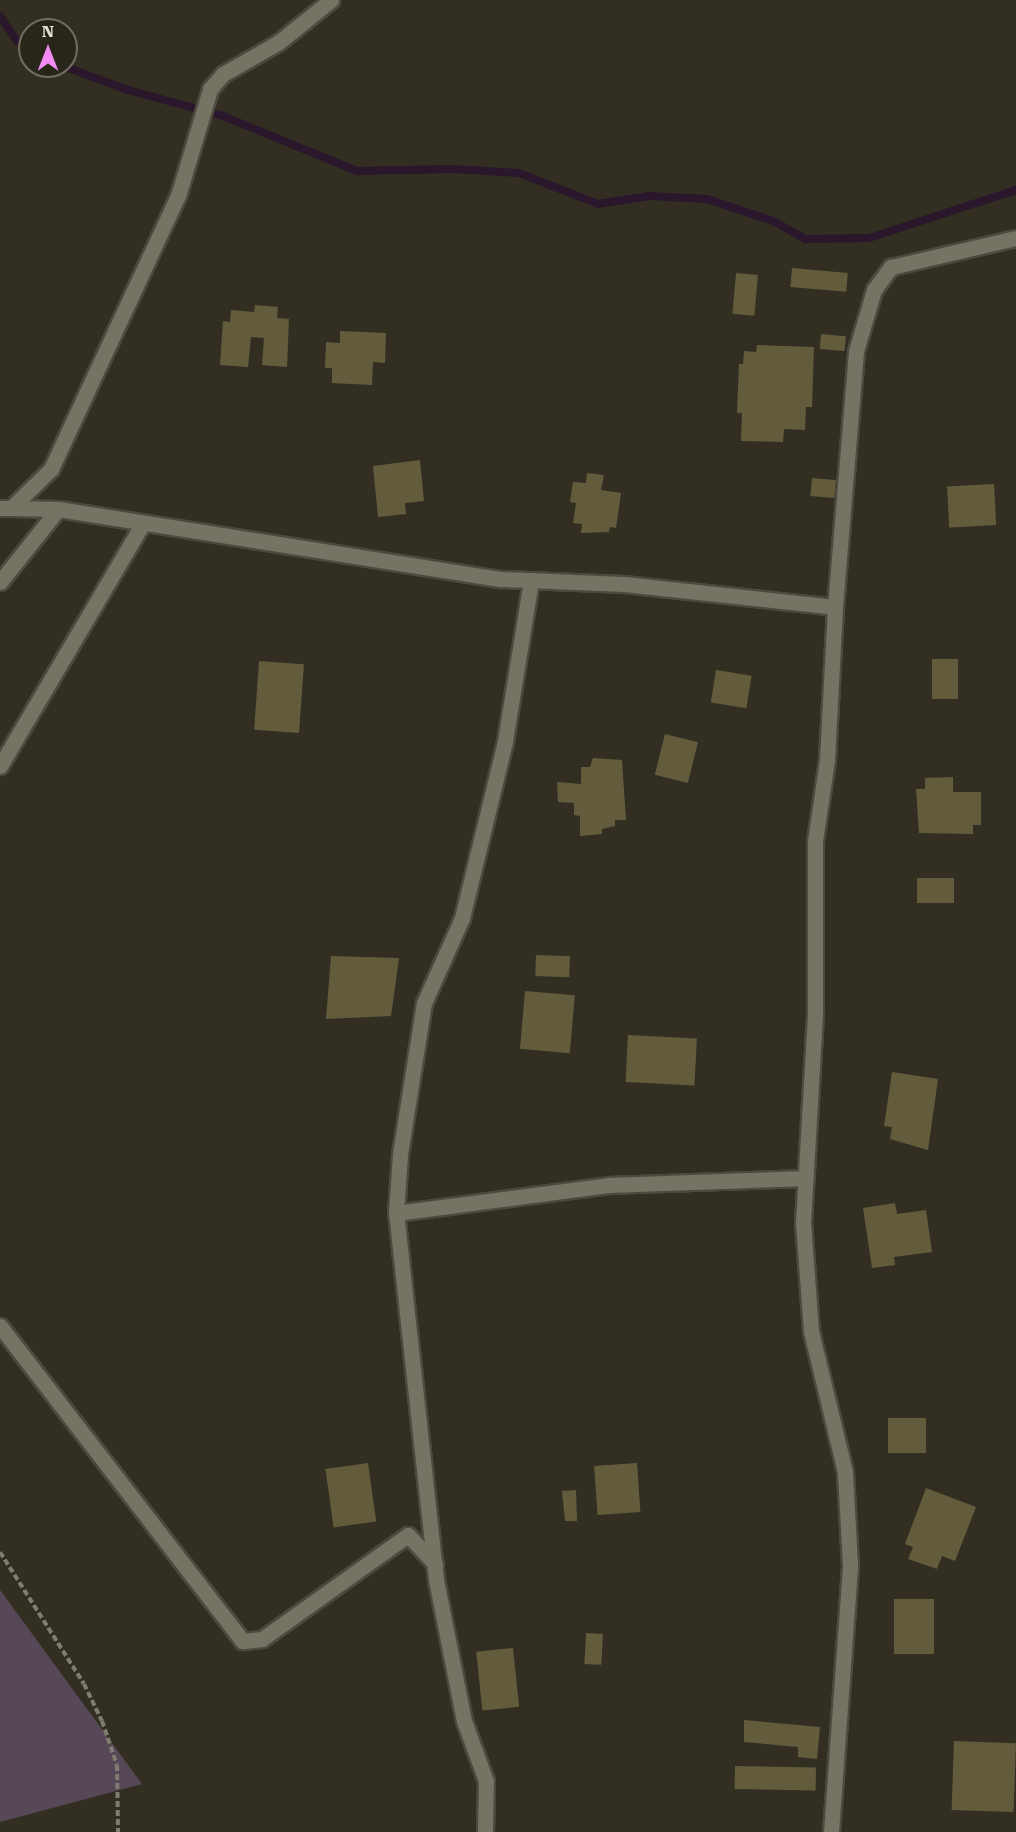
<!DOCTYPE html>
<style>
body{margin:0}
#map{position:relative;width:1016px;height:1832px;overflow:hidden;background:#322f22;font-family:"Roboto Serif",serif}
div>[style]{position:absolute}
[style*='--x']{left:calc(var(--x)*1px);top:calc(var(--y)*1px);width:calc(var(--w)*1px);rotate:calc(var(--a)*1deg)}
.green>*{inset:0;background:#574857}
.stream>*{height:8px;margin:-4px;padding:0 4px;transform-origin:4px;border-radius:4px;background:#2a172b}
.building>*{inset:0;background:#625c3d;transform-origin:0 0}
.path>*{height:4px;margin-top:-2px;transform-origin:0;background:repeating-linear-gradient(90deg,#7f7d72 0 6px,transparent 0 9px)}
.roads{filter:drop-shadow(2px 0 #4c4a3f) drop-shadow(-2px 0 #4c4a3f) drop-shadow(0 2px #4c4a3f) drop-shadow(0 -2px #4c4a3f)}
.street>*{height:15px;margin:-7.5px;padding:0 7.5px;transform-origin:7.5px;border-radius:7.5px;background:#767365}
span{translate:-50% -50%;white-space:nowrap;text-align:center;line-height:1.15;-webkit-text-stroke:6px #282619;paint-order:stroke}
.north{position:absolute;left:18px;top:18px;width:60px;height:60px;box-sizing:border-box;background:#282619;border:2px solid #716f64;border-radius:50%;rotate:0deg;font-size:16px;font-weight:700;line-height:24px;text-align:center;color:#deddd4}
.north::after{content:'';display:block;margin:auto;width:21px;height:27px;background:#f28af3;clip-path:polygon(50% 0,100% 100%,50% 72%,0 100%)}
</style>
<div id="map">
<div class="green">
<i style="clip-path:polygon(0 1590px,142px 1784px,0 1822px)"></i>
</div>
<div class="stream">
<i style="--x:0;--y:16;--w:30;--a:56"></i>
<i style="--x:17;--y:41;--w:15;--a:32"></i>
<i style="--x:63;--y:66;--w:69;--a:20.3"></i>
<i style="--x:128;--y:90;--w:98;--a:15.3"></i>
<i style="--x:223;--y:116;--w:145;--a:22.3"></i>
<i style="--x:357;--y:171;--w:96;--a:-1.2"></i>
<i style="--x:453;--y:169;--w:66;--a:3.5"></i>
<i style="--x:519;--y:173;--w:85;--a:21.4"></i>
<i style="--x:598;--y:204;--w:52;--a:-8.9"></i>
<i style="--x:649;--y:196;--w:58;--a:3"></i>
<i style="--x:707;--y:199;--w:70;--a:18.4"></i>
<i style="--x:773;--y:221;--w:38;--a:29"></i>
<i style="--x:806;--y:239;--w:63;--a:-0.9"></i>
<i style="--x:869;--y:238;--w:155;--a:-18.1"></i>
</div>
<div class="building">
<i style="left:792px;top:268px;width:56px;height:19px;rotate:5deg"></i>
<i style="left:736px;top:273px;width:22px;height:41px;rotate:5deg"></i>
<i style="clip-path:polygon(255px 305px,278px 307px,277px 318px,289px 319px,287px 367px,262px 365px,264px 338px,251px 337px,248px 367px,220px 365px,223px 321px,230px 322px,231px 310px,254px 312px)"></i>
<i style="clip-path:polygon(340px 331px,386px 333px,385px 363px,373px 362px,372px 385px,332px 383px,332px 368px,325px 368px,326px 342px,340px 343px)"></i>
<i style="left:821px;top:334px;width:25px;height:15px;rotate:5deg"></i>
<i style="clip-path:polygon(757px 345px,814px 347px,812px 407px,806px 407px,805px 430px,784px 429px,783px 442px,741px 441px,742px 413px,737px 413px,739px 364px,743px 364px,744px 351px,756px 352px)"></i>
<i style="clip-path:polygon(420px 460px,424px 501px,405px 503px,406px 514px,378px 517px,373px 466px)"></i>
<i style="clip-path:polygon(587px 473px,604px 475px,601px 490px,621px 493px,616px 528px,610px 527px,609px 532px,581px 533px,582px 524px,573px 523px,576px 503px,570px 502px,573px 482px,586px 483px)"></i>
<i style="left:812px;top:478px;width:24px;height:18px;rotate:5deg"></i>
<i style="left:994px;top:484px;width:41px;height:47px;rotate:87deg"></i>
<i style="left:932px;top:659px;width:26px;height:40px"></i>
<i style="left:259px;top:661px;width:45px;height:69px;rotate:4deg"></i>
<i style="left:716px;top:670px;width:36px;height:33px;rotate:9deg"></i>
<i style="left:665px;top:734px;width:34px;height:42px;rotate:14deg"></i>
<i style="clip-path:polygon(593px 758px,622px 760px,626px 820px,615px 820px,615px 826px,602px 829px,602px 834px,580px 836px,580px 816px,574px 815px,574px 803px,558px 802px,557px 782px,581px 784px,581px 767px,590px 767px)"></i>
<i style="clip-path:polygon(953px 777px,953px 792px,981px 792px,981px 825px,973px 825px,973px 834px,919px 833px,916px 789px,925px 789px,925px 778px)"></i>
<i style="left:917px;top:878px;width:37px;height:25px"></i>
<i style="left:536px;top:955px;width:34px;height:21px;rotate:2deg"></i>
<i style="clip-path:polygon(331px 956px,399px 958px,391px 1016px,326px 1019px)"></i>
<i style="left:525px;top:991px;width:50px;height:58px;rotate:5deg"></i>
<i style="left:628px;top:1035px;width:69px;height:47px;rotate:3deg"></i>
<i style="clip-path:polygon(892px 1072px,938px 1079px,928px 1150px,890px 1139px,892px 1127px,884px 1126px)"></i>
<i style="clip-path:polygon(895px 1203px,897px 1214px,926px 1210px,932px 1252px,894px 1257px,895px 1265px,872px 1268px,863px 1208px)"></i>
<i style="left:888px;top:1418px;width:38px;height:35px"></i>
<i style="left:368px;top:1463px;width:59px;height:43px;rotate:82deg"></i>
<i style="left:637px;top:1463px;width:49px;height:43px;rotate:86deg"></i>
<i style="clip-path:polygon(926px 1488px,976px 1507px,955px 1561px,942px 1556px,937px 1569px,908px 1559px,913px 1547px,905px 1544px)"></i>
<i style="clip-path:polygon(576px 1490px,577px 1521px,565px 1521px,562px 1491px)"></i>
<i style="left:894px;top:1599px;width:40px;height:55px"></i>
<i style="left:586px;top:1633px;width:17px;height:31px;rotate:3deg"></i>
<i style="left:513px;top:1648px;width:59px;height:37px;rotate:84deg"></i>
<i style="clip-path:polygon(744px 1720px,820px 1727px,817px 1759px,798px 1757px,798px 1747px,744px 1742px)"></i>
<i style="left:954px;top:1741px;width:62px;height:69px;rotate:2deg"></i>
<i style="left:735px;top:1766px;width:81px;height:23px;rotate:1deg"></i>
</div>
<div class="path">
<i style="--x:0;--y:1552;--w:156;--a:57.5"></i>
<i style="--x:84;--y:1684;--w:41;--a:64.1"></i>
<i style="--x:102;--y:1721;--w:46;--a:71.2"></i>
<i style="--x:117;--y:1765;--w:67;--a:89.1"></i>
</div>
<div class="roads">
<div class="street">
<i style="--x:0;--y:508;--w:11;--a:0"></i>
<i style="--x:11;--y:508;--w:56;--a:-44.3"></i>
<i style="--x:51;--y:469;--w:301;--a:-65.1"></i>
<i style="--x:178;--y:196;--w:112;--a:-73.3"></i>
<i style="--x:210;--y:89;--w:20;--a:-49"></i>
<i style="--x:223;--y:74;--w:64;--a:-29.7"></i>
<i style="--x:279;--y:42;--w:67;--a:-38.9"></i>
<i style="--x:11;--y:508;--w:47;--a:1.2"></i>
<i style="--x:58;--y:509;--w:449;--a:9"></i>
<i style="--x:502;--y:579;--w:122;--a:2.3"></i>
<i style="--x:624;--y:584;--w:212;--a:6.2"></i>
<i style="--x:0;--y:582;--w:93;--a:-51.5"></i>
<i style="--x:0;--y:766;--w:282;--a:-59.5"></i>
<i style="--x:396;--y:1213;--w:214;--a:-7.5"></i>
<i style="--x:608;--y:1185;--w:198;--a:-2"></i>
<i style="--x:0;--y:1326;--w:398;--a:52.4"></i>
<i style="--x:243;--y:1641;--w:19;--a:-6"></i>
<i style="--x:262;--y:1639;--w:179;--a:-35.5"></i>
<i style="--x:408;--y:1535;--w:40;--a:47"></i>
<i style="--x:485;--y:1832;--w:51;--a:-88.9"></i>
<i style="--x:486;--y:1781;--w:64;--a:-110.1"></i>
<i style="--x:464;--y:1721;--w:144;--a:-101.2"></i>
<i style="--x:436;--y:1580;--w:369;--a:-96.2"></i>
<i style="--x:396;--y:1213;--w:59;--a:-86.1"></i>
<i style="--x:400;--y:1154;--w:153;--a:-81"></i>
<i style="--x:424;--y:1003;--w:93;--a:-65.9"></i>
<i style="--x:462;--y:918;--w:182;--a:-76.3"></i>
<i style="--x:505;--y:741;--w:163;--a:-80.8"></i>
<i style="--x:831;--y:1832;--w:268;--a:-85.9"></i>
<i style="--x:850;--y:1565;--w:93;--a:-93.1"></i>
<i style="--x:845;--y:1472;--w:145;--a:-103.6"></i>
<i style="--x:811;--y:1331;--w:108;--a:-94.2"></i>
<i style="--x:803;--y:1223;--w:210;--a:-86.7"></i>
<i style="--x:815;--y:1013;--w:172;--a:-90"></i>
<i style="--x:815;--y:841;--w:82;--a:-81.6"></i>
<i style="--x:827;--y:760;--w:153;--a:-87"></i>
<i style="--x:835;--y:607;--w:257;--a:-85.3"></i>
<i style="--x:856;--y:351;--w:64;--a:-73.6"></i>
<i style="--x:874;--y:290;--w:29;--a:-54"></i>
<i style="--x:891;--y:267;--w:128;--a:-13.1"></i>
</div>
</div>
<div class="north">N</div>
</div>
